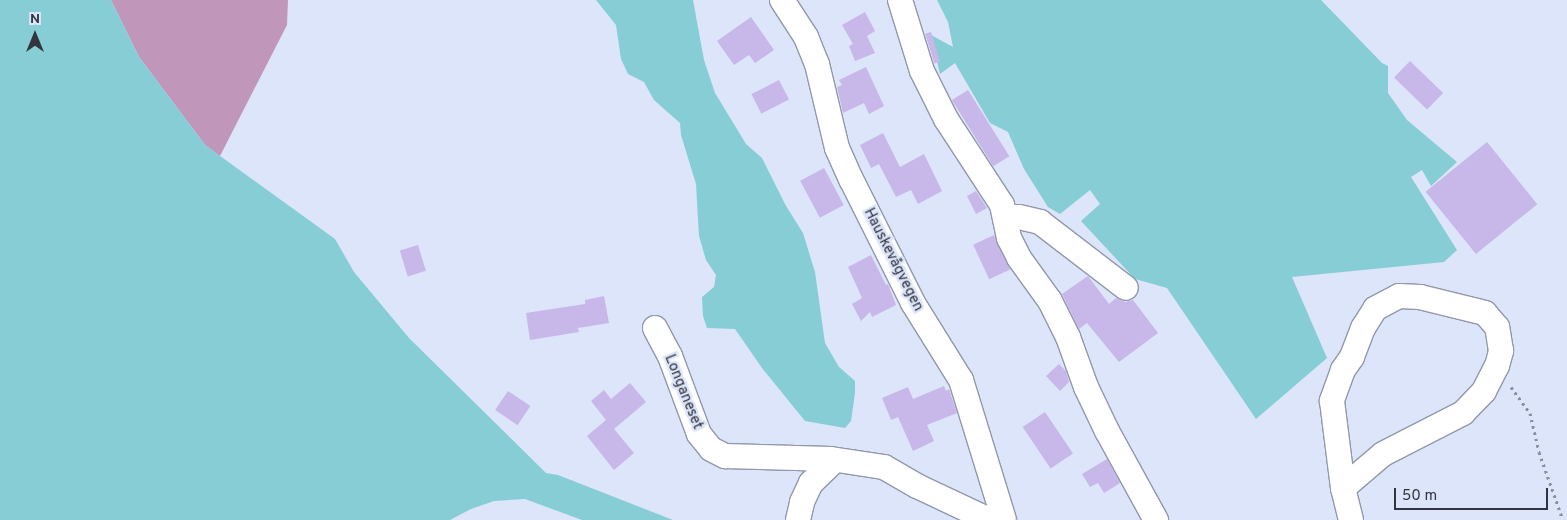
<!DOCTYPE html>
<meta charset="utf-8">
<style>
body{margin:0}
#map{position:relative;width:1567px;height:520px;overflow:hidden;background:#dce5f9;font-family:Overpass,sans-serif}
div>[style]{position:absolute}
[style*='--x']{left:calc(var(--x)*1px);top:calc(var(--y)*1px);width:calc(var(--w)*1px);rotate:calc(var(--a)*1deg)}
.forest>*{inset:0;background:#c196bb}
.water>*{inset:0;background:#86cdd5}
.building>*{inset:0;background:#c8b7e9;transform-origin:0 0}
.path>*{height:3px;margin-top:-1.5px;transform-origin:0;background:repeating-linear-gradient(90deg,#898f9e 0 2.5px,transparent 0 6.5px)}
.roads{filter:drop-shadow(1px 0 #9198ab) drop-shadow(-1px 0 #9198ab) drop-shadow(0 1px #9198ab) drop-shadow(0 -1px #9198ab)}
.minor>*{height:24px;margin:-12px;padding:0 12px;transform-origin:12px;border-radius:12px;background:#fff}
span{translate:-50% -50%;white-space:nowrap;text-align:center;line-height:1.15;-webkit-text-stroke:5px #dce5f9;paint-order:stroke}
.street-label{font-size:15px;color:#32353d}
.north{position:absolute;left:10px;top:10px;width:50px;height:50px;-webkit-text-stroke:4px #dce5f9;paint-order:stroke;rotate:0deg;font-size:14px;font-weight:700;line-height:20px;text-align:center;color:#32353d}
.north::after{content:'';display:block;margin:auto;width:18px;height:22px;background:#32353d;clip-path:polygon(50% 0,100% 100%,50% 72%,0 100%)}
.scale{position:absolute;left:1394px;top:488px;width:154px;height:22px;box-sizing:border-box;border:2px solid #32353d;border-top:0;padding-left:6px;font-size:15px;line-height:18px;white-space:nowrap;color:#32353d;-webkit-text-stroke:4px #dce5f9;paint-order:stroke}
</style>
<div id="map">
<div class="forest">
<i style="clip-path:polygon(111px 0,288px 0,287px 25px,220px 156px,205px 145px,139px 57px)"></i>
</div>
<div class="water">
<i style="clip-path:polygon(0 0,111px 0,139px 57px,205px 145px,335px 239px,354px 272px,409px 338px,546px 473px,558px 475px,673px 520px,582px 520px,525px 499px,494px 501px,471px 509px,450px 520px,0 520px)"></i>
<i style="clip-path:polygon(596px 0,693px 0,704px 60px,715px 93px,746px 144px,762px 158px,786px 206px,803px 233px,815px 272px,825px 343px,839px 367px,855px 381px,855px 393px,851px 421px,845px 428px,805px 421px,762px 368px,735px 329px,707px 328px,703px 316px,702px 297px,714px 287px,716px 275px,706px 260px,699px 236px,696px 184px,681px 135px,680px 123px,654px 100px,644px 82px,628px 74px,621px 59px,616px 25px)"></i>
<i style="clip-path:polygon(937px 0,1321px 0,1382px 63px,1388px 66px,1388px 93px,1407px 120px,1457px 162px,1431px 186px,1422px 170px,1411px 177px,1457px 250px,1444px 262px,1292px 277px,1327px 358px,1256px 419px,1167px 288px,1135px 279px,1081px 221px,1100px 204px,1090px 190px,1060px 214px,1048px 207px,1024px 169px,1008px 132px,990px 123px,955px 63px,940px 74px,931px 35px,953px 47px,948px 22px)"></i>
</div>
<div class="building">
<i style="clip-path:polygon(865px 12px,875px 31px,867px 36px,875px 53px,855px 61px,849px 46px,853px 44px,842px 25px)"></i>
<i style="clip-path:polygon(751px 17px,774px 50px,755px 63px,749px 55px,734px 65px,717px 41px)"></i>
<i style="left:931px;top:32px;width:31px;height:6px;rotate:73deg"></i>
<i style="left:1410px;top:61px;width:46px;height:23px;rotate:44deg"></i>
<i style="clip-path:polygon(866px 67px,884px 106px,869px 114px,864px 103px,843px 113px,837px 87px,842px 85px,839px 80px)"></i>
<i style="left:779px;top:80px;width:22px;height:31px;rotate:63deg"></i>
<i style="left:968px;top:90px;width:78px;height:19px;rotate:58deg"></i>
<i style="clip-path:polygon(883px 133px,900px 167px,924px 154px,942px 191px,918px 204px,911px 190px,896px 197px,879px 164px,871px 168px,860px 145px)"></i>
<i style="left:1487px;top:142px;width:80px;height:79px;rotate:51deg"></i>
<i style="left:824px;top:168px;width:42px;height:27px;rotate:62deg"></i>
<i style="clip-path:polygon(976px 191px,987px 208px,976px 214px,967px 196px)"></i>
<i style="left:994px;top:235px;width:38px;height:23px;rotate:65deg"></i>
<i style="left:418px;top:245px;width:27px;height:19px;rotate:73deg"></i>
<i style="clip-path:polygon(871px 255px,886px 285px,888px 284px,896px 305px,872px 317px,870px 312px,861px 321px,852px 304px,862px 298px,848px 267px)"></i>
<i style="clip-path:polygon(1088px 276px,1109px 304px,1116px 298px,1125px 302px,1133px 300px,1158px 333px,1119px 362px,1087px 323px,1079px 329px,1062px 294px)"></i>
<i style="clip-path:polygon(604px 296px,609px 323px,578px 328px,579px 332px,530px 340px,526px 313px,585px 304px,585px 300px)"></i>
<i style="clip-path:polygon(1059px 364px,1066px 371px,1069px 382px,1060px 391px,1046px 376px)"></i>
<i style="clip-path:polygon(630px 383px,646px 402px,614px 429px,634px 453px,614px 470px,587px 436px,606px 420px,591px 401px,604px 390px,611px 399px)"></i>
<i style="clip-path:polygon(944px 386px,946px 391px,949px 389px,957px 413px,927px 425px,934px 441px,913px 451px,898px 417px,891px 420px,882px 398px,908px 387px,913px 399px)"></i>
<i style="left:508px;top:391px;width:27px;height:23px;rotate:34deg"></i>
<i style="left:1045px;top:412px;width:50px;height:27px;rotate:56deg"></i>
<i style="clip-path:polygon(1107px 459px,1120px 483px,1104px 493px,1098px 483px,1090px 487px,1082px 474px)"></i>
</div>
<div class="path">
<i style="--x:1511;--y:387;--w:32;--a:54"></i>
<i style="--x:1530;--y:413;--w:40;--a:77"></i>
<i style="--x:1539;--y:452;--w:72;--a:70.6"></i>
</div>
<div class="roads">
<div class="minor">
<i style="--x:782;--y:0;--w:44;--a:57"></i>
<i style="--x:806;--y:37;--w:29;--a:68"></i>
<i style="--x:817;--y:64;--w:86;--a:76.6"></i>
<i style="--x:837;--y:148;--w:36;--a:66"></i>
<i style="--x:852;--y:181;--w:136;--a:63.4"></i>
<i style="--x:913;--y:303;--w:91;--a:58.1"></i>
<i style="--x:961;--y:380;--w:146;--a:72.9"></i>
<i style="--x:900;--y:0;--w:74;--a:72.8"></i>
<i style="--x:922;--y:71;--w:54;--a:63.4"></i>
<i style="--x:946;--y:119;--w:103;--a:56.9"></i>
<i style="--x:1002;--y:205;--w:34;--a:78"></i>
<i style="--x:1009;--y:238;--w:22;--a:63"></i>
<i style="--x:1019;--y:258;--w:53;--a:54.2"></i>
<i style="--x:1050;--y:301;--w:40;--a:63.4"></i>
<i style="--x:1068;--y:337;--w:53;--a:70.2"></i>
<i style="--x:1086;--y:387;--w:49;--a:64.5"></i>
<i style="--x:1107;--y:431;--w:102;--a:61.2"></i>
<i style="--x:1006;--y:221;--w:6;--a:-45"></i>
<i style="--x:1010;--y:217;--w:9;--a:0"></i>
<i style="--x:1019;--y:217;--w:22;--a:13"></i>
<i style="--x:1040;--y:222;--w:108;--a:37.5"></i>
<i style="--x:655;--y:328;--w:32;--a:62"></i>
<i style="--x:670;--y:356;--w:83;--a:69.6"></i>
<i style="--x:699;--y:434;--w:19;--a:51"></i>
<i style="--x:711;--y:449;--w:16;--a:27"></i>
<i style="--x:725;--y:456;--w:106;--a:1.6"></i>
<i style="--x:831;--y:459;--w:54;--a:8.6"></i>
<i style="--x:884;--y:467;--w:38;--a:30"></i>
<i style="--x:917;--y:486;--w:80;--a:25.3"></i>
<i style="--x:1343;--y:488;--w:52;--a:-40.4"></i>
<i style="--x:1383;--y:454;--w:90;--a:-27.1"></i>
<i style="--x:1463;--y:413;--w:30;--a:-46"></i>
<i style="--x:1484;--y:391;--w:28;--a:-63"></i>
<i style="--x:1497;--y:366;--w:16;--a:-75"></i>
<i style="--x:1501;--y:351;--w:24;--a:-99"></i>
<i style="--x:1497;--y:327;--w:18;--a:-131"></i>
<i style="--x:1485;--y:313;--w:67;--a:-166.2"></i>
<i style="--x:1420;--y:297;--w:21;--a:-177"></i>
<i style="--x:1399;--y:296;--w:27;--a:152"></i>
<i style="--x:1375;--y:309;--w:22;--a:122"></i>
<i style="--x:1363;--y:328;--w:31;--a:111"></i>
<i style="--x:1352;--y:357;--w:16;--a:125"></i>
<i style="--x:1343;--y:370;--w:33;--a:110"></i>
<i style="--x:1332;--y:401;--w:88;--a:82.8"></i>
<i style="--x:1343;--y:488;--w:33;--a:76"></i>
<i style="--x:798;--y:520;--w:18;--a:-77"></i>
<i style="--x:802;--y:502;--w:21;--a:-65"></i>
<i style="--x:811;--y:483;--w:33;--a:-44"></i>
</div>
</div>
<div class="street-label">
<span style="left:893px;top:260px;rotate:63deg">Hauskevågvegen</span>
<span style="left:683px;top:392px;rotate:68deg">Longaneset</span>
</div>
<div class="north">N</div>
<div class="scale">50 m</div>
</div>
